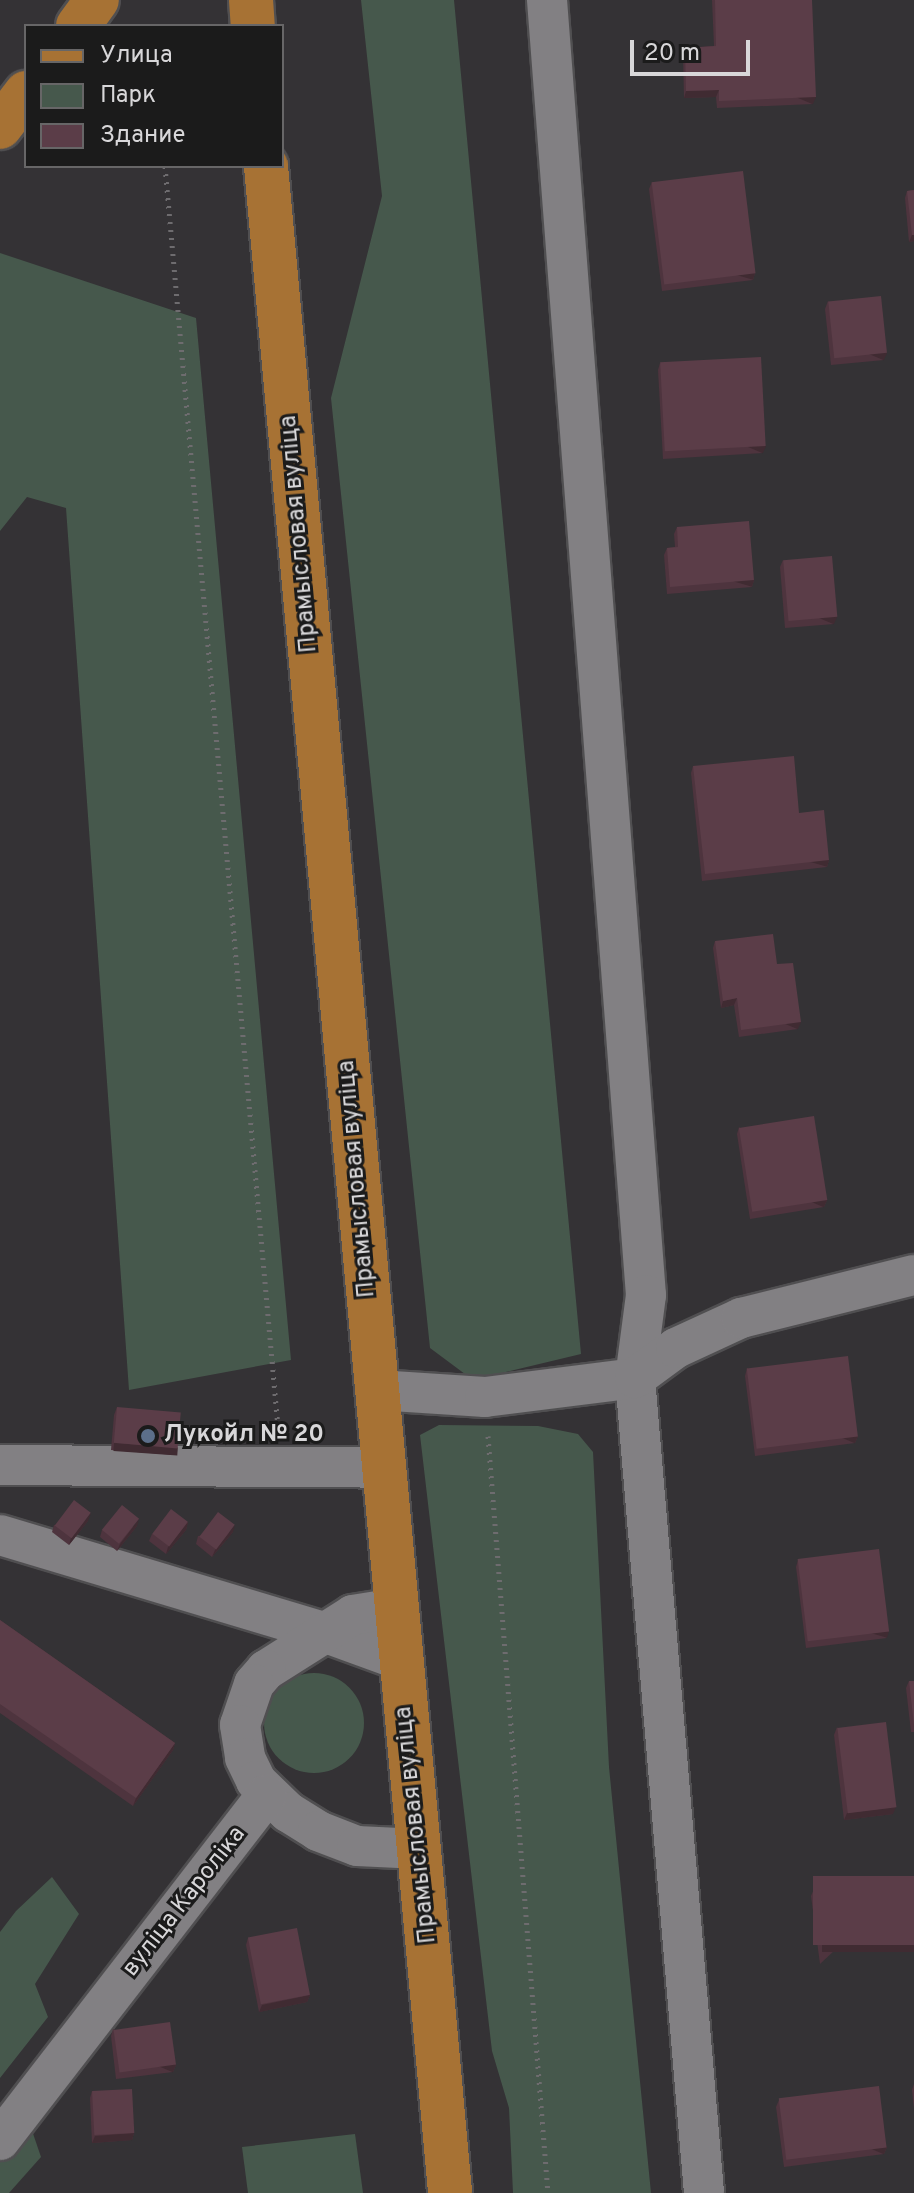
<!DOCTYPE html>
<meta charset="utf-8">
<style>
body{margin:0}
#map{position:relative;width:914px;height:2193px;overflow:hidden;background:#343235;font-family:Overpass,sans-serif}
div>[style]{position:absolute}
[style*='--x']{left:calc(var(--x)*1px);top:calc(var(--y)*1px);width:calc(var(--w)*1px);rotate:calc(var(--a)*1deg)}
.green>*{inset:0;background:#46584c}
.round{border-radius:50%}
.path>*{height:5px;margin-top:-2.5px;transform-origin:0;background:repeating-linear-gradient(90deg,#6e6c6f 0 2px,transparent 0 8px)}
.roads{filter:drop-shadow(2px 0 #504f51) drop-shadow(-2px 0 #504f51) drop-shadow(0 2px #504f51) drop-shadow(0 -2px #504f51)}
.minor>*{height:40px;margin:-20px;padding:0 20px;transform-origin:20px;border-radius:20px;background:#828083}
.major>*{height:44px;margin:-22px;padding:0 22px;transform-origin:22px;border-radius:22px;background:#a77234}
.wall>*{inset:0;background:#4e343e}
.shaded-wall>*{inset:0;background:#402b32;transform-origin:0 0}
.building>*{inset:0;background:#5b3d48;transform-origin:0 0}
.dots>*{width:22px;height:22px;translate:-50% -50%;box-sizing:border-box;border:4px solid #1b1b1b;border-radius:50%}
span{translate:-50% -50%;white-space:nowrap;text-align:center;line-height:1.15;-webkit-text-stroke:6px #1b1b1b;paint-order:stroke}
.street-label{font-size:24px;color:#d8d7d9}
.poi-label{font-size:24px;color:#d8d7d9;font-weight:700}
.left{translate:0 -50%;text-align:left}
.legend{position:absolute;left:24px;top:24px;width:260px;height:144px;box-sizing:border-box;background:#1b1b1b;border:2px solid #676667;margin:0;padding:10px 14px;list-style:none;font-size:24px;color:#d8d7d9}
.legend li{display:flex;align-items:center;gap:16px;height:40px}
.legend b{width:40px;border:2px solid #676667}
.scale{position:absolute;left:630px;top:40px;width:120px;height:36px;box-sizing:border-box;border:4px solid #d8d7d9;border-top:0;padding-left:10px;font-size:24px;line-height:28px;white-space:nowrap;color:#d8d7d9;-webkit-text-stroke:6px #1b1b1b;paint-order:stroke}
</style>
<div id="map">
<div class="green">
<i style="clip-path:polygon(361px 0,454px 0,581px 1354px,473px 1380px,430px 1348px,331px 398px,382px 196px)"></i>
<i style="clip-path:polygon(0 253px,196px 318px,291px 1360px,129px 1390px,66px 508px,27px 497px,0 531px)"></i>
<i style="clip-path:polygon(439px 1425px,538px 1426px,578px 1434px,593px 1452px,609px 1767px,651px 2193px,513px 2193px,509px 2108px,492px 2051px,420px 1435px)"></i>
<i class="round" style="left:264px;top:1673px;width:100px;height:100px"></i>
<i style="clip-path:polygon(52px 1877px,79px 1914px,35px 1984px,48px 2017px,0 2078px,0 1932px,16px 1911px)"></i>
<i style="clip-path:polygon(26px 2113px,41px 2157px,9px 2193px,0 2193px,0 2146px)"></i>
<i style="clip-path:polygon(355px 2134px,363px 2193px,248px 2193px,242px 2147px)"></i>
</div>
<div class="path">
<i style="--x:165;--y:166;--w:1267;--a:84.88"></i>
<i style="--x:488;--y:1436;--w:759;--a:85.47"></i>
</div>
<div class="roads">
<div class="minor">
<i style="--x:547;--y:0;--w:1299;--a:85.63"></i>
<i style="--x:646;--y:1295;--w:84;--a:97.5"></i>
<i style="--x:635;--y:1378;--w:818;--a:85.16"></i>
<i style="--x:377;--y:1390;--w:108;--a:3.7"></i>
<i style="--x:485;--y:1397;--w:151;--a:-7.2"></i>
<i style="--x:635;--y:1378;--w:51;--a:-36.2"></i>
<i style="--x:676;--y:1348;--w:72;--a:-24.8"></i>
<i style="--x:741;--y:1318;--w:178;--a:-14"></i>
<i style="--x:0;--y:1465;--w:385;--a:0.4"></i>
<i style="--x:0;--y:1535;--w:340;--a:16.7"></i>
<i style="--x:326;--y:1633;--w:79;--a:20"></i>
<i style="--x:396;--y:1608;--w:44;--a:170.8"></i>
<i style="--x:353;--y:1615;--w:103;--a:147.7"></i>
<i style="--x:266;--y:1670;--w:18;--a:131"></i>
<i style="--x:254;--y:1684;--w:43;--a:108.9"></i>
<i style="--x:240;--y:1725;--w:33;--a:81"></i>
<i style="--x:245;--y:1758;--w:25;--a:64"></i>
<i style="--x:256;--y:1781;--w:45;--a:44.1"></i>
<i style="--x:288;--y:1812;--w:36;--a:32"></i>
<i style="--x:318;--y:1831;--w:42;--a:21"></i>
<i style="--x:357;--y:1846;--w:63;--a:2.7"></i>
<i style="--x:0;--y:2140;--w:436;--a:-52.3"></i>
</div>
<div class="major">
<i style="--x:251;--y:0;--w:26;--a:86"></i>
<i style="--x:78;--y:26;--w:32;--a:-54"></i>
<i style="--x:0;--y:127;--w:43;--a:-52.6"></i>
<i style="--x:266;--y:166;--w:2035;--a:84.81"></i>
</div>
</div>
<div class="wall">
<i style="clip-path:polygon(712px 0,812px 0,813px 104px,717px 108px,716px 97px,684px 98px,683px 55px,685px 48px,714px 46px)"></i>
<i style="clip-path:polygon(652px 182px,755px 273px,753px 280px,662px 291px,649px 189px)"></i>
<i style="clip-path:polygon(914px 190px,914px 241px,909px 242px,905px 198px,907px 191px)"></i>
<i style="clip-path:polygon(828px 301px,884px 360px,831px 365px,825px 309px)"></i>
<i style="clip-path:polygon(660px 363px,763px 453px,663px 459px,658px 370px)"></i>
<i style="clip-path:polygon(677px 527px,754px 580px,752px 587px,667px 594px,664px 555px,667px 548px,675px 547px,674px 534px)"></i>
<i style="clip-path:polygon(783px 560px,834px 624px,785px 628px,780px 567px)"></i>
<i style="clip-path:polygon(693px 766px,799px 813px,829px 860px,827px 867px,702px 881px,691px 773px)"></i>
<i style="clip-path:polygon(715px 941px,777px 964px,798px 1029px,739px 1037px,734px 1005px,721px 1008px,713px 948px)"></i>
<i style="clip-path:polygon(739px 1127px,827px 1200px,824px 1207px,750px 1219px,737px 1134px)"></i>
<i style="clip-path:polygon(747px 1368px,858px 1436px,855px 1443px,755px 1456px,745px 1376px)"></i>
<i style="clip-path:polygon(117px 1407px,175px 1455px,111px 1450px,114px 1415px)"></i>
<i style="clip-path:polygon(88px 1521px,69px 1545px,52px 1532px,54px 1525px)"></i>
<i style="clip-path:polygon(188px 1522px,186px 1530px,166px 1554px,149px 1541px,152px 1534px)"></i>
<i style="clip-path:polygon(137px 1526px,117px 1551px,100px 1537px,102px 1530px)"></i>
<i style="clip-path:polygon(233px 1532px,212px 1557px,196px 1544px,198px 1536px)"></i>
<i style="clip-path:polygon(798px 1560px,887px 1638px,806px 1648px,796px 1567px)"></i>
<i style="clip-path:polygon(0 1620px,175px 1743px,173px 1750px,133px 1806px,0 1713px)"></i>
<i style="clip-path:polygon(909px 1681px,914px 1681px,914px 1732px,911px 1732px,906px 1688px)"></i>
<i style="clip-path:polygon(837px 1727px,893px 1814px,844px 1820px,834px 1735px)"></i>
<i style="clip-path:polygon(914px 1876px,820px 1964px,811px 1896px,814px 1889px)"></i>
<i style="clip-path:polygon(248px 1938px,310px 1995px,307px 2002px,259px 2012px,246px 1945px)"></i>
<i style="clip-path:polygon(113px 2029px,176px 2065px,173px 2072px,116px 2079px,111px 2036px)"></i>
<i style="clip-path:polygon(914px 2084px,914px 2109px,912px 2090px)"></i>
<i style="clip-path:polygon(92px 2091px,134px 2133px,132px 2140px,92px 2143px,90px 2098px)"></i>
<i style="clip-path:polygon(779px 2100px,887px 2147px,884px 2154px,784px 2167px,776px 2107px)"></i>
</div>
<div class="shaded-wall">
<i style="clip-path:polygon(719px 90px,716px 97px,684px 98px,686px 91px)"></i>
<i style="left:816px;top:97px;width:8px;height:97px;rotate:113deg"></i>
<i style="clip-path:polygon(912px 235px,914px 235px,914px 241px,909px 242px)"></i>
<i style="left:755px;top:273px;width:7px;height:91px;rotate:106deg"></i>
<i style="left:887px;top:353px;width:8px;height:53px;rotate:113deg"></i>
<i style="left:766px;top:446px;width:8px;height:101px;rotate:113deg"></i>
<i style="left:754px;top:580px;width:7px;height:84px;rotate:106deg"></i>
<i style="left:837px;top:617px;width:8px;height:49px;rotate:113deg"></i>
<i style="left:829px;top:860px;width:7px;height:125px;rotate:106deg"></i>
<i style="clip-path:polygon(737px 998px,734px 1005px,721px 1008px,723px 1001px)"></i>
<i style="left:801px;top:1022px;width:8px;height:61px;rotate:113deg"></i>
<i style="left:827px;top:1200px;width:8px;height:75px;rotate:113deg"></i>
<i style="left:858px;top:1436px;width:8px;height:102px;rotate:113deg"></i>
<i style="left:114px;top:1443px;width:64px;height:8px;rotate:4deg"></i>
<i style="clip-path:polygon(91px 1513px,88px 1521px,69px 1545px,71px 1538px)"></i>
<i style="clip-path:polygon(139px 1519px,137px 1526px,117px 1551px,120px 1544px)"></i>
<i style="clip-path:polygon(188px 1522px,186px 1530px,166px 1554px,168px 1547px)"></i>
<i style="clip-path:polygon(235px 1525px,233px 1532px,212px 1557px,215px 1550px)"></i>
<i style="left:889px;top:1631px;width:7px;height:81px;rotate:106deg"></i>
<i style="clip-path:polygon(175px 1743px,173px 1750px,133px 1806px,136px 1798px)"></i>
<i style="clip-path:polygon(896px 1807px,893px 1814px,844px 1820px,847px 1813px)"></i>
<i style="left:914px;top:1945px;width:7px;height:92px;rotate:90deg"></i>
<i style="clip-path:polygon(310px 1995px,307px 2002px,259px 2012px,262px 2005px)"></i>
<i style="left:176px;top:2065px;width:8px;height:57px;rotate:113deg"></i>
<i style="clip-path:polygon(134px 2133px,132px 2140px,92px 2143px,95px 2136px)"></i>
<i style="left:887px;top:2147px;width:8px;height:102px;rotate:113deg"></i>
</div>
<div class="building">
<i style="clip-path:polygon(715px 0,812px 0,816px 97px,719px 101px,719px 90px,686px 91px,685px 48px,716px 46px)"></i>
<i style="left:743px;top:171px;width:103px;height:92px;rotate:83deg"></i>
<i style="clip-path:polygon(914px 190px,914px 235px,912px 235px,907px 191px)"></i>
<i style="left:881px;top:296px;width:57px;height:53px;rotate:84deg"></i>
<i style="left:761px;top:357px;width:89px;height:101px;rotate:87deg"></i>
<i style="clip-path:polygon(749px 521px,754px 580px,670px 587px,667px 548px,678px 547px,677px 527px)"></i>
<i style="left:832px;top:556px;width:61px;height:49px;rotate:85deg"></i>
<i style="clip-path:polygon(794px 756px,799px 813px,824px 810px,829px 860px,705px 874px,693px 766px)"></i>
<i style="clip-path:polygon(773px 934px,777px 964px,793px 963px,801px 1022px,741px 1030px,737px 998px,723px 1001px,715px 941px)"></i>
<i style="left:814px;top:1116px;width:85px;height:76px;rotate:81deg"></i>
<i style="left:848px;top:1356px;width:81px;height:102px;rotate:83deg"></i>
<i style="left:117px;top:1407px;width:64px;height:36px;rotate:5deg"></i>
<i style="left:74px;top:1500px;width:21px;height:32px;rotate:37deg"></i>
<i style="left:122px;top:1505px;width:22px;height:32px;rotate:39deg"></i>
<i style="left:171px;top:1509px;width:21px;height:31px;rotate:37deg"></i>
<i style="left:218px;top:1512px;width:21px;height:31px;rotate:37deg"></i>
<i style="left:879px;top:1549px;width:83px;height:82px;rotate:83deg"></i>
<i style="clip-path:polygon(0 1620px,175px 1743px,136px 1798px,0 1704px)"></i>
<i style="clip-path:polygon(909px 1681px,914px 1681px,914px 1725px)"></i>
<i style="left:886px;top:1722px;width:86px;height:49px;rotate:83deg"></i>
<i style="left:914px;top:1876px;width:69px;height:101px;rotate:90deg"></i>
<i style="left:297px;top:1928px;width:68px;height:50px;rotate:79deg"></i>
<i style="left:170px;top:2022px;width:43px;height:57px;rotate:82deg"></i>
<i style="left:879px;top:2086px;width:62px;height:101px;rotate:83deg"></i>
<i style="left:132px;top:2089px;width:44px;height:40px;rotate:87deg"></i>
</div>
<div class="dots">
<i style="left:148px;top:1436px;background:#5c6f8a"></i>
</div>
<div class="street-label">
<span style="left:300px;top:534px;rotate:-95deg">Прамысловая вуліца</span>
<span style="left:358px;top:1179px;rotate:-95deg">Прамысловая вуліца</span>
<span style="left:417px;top:1825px;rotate:-96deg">Прамысловая вуліца</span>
<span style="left:185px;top:1902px;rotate:-52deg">вуліца Кароліка</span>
</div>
<div class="poi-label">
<span class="left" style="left:164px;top:1436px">Лукойл № 20</span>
</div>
<ul class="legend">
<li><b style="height:10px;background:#a77234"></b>Улица</li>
<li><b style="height:22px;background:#46584c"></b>Парк</li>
<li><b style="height:22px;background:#5b3d48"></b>Здание</li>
</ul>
<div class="scale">20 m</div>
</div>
